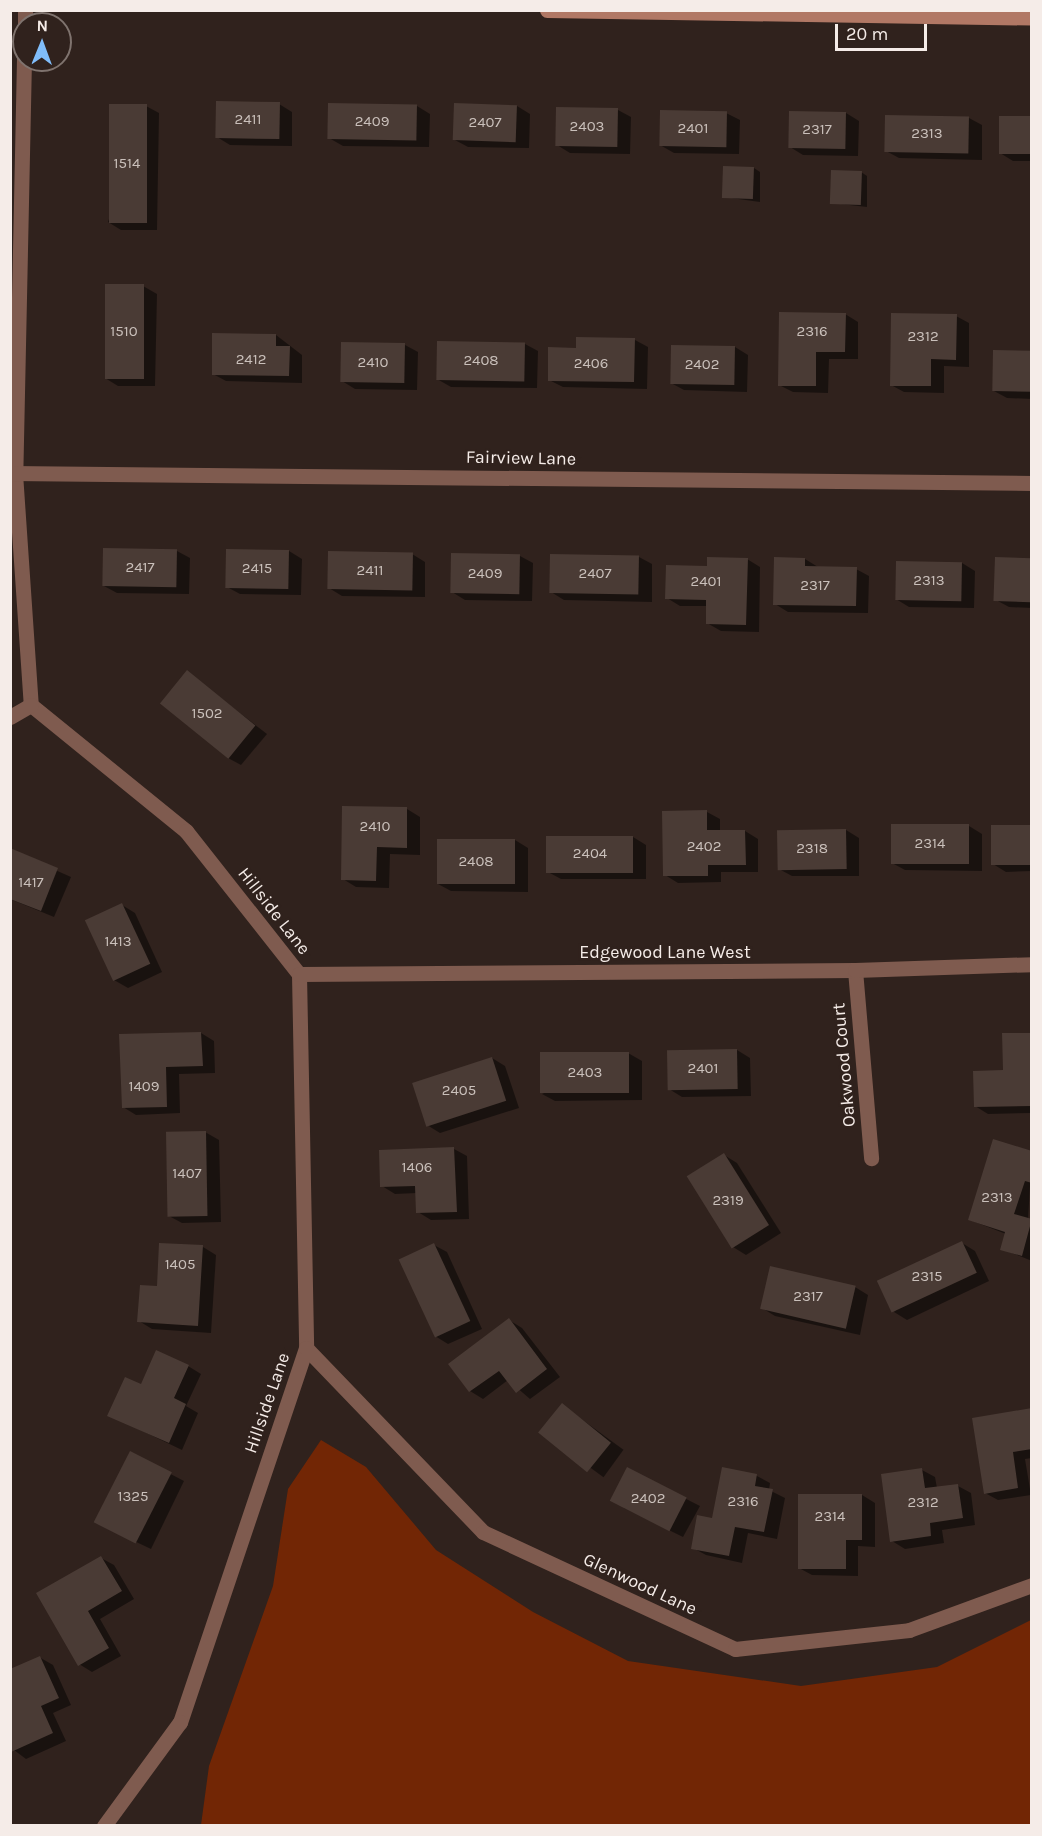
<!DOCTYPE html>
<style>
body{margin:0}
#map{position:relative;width:1042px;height:1836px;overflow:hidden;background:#30221d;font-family:Karla,sans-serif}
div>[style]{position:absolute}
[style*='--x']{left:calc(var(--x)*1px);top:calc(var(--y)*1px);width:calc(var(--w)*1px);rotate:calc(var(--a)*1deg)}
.water>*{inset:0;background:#722605}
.shadow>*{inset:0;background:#0007;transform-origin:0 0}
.building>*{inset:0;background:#4a3b35;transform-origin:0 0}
.street>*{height:15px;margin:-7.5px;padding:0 7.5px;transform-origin:7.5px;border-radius:7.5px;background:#7f5b4f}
.secondary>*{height:15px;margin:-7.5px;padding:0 7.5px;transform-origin:7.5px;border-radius:7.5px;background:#b17865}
span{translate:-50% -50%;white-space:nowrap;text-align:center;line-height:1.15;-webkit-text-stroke:4.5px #30221d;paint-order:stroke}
.number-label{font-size:15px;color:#cac0bb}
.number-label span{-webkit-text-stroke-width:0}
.street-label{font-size:18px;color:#f5ece8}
.frame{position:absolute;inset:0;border:12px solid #f5ece8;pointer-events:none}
.north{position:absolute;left:12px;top:12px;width:60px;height:60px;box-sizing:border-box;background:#30221d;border:2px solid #7f736e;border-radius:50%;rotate:1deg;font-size:16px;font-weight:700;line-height:24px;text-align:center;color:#f5ece8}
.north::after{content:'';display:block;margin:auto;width:21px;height:27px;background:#80bdfa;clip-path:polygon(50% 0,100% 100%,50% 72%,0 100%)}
.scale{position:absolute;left:835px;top:24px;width:92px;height:27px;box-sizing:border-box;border:3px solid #f5ece8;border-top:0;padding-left:8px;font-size:18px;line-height:21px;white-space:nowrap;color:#f5ece8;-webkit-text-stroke:4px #30221d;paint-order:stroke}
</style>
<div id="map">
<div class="water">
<i style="clip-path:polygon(321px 1440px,366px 1467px,436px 1550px,533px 1612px,628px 1661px,801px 1686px,937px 1667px,1031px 1620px,1031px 1825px,201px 1825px,209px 1766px,273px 1586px,288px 1489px)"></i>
</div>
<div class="shadow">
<i style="clip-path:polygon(279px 104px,292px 112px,292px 146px,230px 145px,217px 137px)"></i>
<i style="clip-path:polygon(146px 106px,159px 113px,157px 230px,121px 230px,108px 222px)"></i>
<i style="clip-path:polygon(417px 106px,430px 114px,429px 147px,343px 146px,329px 138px)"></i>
<i style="clip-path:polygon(517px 106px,530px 114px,529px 148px,468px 147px,455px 140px)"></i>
<i style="clip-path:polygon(618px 110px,631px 117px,630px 154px,570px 153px,557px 145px)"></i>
<i style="clip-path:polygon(726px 113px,740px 120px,739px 154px,674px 153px,660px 145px)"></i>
<i style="clip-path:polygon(846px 113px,859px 121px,858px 156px,803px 155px,790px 147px)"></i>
<i style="clip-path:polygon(969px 118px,982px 125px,982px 160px,899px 158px,886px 151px)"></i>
<i style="clip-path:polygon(1032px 118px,1032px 161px,1013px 161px,1000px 153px)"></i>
<i style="clip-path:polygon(754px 168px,760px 172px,760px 202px,724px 197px)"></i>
<i style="clip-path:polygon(861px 172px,867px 176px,867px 207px,832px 203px)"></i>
<i style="clip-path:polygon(143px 286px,157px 294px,155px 386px,118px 386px,105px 378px)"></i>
<i style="clip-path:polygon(845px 314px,858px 322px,858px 359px,829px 359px,828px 393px,793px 392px,779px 385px)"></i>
<i style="clip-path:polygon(956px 316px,969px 323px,969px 367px,944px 366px,944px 393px,904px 392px,891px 385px)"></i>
<i style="clip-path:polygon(276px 335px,302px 355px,302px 383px,226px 381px,213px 374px)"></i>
<i style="clip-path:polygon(635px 340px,648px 347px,647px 389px,563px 387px,549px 380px,577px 349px)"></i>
<i style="clip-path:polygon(525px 344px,538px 351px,537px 388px,451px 387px,437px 379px)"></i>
<i style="clip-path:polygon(405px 345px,418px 352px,417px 390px,355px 389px,342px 381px)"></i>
<i style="clip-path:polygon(735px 347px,748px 355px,747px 392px,684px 390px,671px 383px)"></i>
<i style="clip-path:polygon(1032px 353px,1032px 399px,1007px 398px,994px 391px)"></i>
<i style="clip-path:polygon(177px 551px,190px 558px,189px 594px,117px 593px,104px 586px)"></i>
<i style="clip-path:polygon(289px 551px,302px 559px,301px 595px,240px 594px,227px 587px)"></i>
<i style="clip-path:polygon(412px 554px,425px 562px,425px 597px,342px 596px,329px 588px)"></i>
<i style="clip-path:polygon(520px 556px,533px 563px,532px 601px,465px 600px,452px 592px)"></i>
<i style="clip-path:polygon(639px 557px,652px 564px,652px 602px,564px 600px,551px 592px)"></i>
<i style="clip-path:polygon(747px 559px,760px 567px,759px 632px,721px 631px,707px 623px,708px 606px,680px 606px,667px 598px,708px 567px)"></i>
<i style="clip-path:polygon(805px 559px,818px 567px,856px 569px,869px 576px,868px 613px,788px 612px,775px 604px)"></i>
<i style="clip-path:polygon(1032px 560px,1032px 608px,1009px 607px,996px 600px)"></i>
<i style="clip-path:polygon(962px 563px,975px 571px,974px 608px,909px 607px,896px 599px)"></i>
<i style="clip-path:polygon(187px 672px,267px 734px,241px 765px,228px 758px)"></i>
<i style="clip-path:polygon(407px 809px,420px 817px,420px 855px,390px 854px,389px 888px,356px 887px,343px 879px)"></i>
<i style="clip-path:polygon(664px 812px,707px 812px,720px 819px,720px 831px,745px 831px,758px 839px,758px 872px,721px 872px,721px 882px,678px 883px,665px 875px)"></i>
<i style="clip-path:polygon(969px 826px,982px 834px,982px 871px,905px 870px,892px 863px)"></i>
<i style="clip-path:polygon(1032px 827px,1032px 871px,1006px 872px,993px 864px)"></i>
<i style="clip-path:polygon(846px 830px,859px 838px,859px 876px,792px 876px,779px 869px)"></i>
<i style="clip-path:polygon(633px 837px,646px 845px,646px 879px,561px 879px,548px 872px)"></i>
<i style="clip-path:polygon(515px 840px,528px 848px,528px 892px,451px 891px,438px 884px)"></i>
<i style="clip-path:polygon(10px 850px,71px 877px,54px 917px,10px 899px)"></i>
<i style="clip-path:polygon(122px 905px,135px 913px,162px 972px,128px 988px,114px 980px)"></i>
<i style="clip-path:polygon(201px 1033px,214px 1041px,215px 1073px,179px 1074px,180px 1113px,136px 1115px,123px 1107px)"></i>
<i style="clip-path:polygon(1032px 1034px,1032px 1113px,988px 1114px,975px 1106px)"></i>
<i style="clip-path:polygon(737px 1050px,750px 1058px,751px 1096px,682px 1097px,669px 1089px,669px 1051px)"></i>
<i style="clip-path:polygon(628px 1053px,642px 1061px,642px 1100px,555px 1101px,542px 1094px)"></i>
<i style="clip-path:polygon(492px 1058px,505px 1066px,519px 1108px,440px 1133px,427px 1125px)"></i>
<i style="clip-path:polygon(205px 1132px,219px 1140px,221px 1222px,182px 1223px,169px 1216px)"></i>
<i style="clip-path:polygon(454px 1149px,467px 1156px,469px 1219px,431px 1220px,418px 1212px,417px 1193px,395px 1194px,382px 1186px)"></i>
<i style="clip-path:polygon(1032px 1152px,1028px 1220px,1032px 1221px,1032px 1261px,1002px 1249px,1006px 1234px,970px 1220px)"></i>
<i style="clip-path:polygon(724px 1155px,737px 1163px,781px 1233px,746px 1255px,733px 1247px)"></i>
<i style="clip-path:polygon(962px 1243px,975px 1251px,989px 1281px,907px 1320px,894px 1312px)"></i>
<i style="clip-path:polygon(434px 1245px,447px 1252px,482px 1329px,448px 1344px,435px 1336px)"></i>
<i style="clip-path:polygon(203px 1247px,216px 1255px,211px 1333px,152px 1329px,139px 1321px,158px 1288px)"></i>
<i style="clip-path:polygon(855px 1287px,868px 1295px,860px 1335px,775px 1316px,762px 1308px)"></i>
<i style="clip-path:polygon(509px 1320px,522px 1328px,560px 1377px,530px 1399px,508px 1380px,483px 1399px,470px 1391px,450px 1364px)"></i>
<i style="clip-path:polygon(188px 1366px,201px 1374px,186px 1406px,198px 1413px,182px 1450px,109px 1415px,142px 1386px)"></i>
<i style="left:562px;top:1405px;width:76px;height:34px;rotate:36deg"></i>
<i style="clip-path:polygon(1032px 1410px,1032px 1458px,1025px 1459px,1031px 1495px,998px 1500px,985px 1493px)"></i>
<i style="clip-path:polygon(130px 1453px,184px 1481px,151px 1549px,109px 1529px)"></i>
<i style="clip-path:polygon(627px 1469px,700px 1506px,683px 1537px,624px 1508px)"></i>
<i style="clip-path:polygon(723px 1469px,757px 1476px,770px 1483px,769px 1490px,785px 1498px,777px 1539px,748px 1533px,742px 1563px,706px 1555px,693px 1548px,713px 1520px)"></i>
<i style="clip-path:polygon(922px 1470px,935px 1477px,937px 1488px,958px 1486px,971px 1493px,975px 1525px,942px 1530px,944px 1543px,905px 1549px,892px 1541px)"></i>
<i style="clip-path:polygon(862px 1495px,875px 1503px,875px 1547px,858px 1546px,858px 1576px,812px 1575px,799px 1568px)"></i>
<i style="clip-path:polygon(101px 1558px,114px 1565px,134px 1599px,100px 1619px,121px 1656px,92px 1672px,79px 1664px,38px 1594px)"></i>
<i style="clip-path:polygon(39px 1657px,53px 1665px,71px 1705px,53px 1713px,66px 1741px,26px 1759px,10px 1747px,10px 1671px)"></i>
</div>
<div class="building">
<i style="left:216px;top:101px;width:64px;height:37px;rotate:1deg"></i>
<i style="left:328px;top:103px;width:89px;height:36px;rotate:1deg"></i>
<i style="left:454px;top:103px;width:63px;height:37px;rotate:2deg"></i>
<i style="left:109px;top:104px;width:38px;height:119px"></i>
<i style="left:556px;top:107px;width:62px;height:39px;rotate:1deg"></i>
<i style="left:660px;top:110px;width:67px;height:36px;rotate:1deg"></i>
<i style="left:789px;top:111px;width:57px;height:37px;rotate:1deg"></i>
<i style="left:885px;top:115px;width:84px;height:37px;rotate:1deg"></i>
<i style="left:999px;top:116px;width:33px;height:38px"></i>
<i style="left:723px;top:166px;width:31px;height:32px;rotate:2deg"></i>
<i style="left:831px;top:170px;width:31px;height:34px;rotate:2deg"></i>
<i style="left:105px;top:284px;width:39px;height:95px"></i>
<i style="clip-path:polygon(779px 312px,846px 313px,845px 352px,816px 352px,816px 386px,778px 386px)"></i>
<i style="clip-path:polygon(891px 313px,957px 314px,956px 360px,931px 359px,931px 386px,890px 386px)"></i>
<i style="clip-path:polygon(212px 333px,276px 334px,276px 346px,290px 346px,289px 376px,212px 375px)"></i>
<i style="clip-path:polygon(576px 337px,635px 338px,634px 382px,548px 381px,548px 347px,576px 348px)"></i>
<i style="left:437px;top:341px;width:88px;height:39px;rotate:1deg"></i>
<i style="left:341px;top:342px;width:64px;height:40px;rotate:1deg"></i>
<i style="left:671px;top:345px;width:64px;height:39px;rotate:1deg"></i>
<i style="left:993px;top:350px;width:39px;height:41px;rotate:1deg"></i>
<i style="left:103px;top:548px;width:74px;height:38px;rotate:1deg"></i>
<i style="left:226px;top:549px;width:63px;height:39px;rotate:1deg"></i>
<i style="left:328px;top:551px;width:85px;height:38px;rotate:1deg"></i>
<i style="left:451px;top:553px;width:69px;height:40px;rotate:1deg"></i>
<i style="left:550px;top:554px;width:89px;height:39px;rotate:1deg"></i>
<i style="clip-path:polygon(707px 557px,748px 558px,746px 625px,706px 624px,706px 600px,665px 599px,666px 565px,707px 566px)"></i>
<i style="clip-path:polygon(774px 557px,805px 558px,805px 566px,857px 567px,856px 606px,773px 605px)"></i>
<i style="left:995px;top:557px;width:37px;height:44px;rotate:2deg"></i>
<i style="left:896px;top:561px;width:66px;height:39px;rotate:1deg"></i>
<i style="left:187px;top:670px;width:88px;height:43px;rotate:39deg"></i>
<i style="clip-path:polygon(342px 806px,407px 807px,407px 848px,377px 847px,376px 881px,341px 880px)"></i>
<i style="clip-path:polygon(707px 810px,707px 830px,745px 830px,746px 865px,708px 865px,708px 876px,663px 876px,662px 811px)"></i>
<i style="left:891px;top:824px;width:78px;height:40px"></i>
<i style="left:991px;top:825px;width:41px;height:40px"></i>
<i style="left:846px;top:829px;width:40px;height:69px;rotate:89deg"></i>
<i style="left:546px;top:836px;width:87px;height:37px"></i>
<i style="left:437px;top:839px;width:78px;height:45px"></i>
<i style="clip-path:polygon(10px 848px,58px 868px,41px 911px,10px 899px)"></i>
<i style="left:122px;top:903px;width:67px;height:41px;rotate:65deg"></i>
<i style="clip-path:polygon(201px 1032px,203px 1066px,166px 1067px,167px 1107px,122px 1108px,119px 1034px)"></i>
<i style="clip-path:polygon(1002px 1033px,1032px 1033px,1032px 1106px,974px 1107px,973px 1071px,1003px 1070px)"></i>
<i style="left:737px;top:1049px;width:40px;height:70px;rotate:89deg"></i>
<i style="left:629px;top:1052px;width:41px;height:89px;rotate:90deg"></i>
<i style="left:492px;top:1057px;width:46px;height:84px;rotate:72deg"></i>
<i style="left:206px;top:1131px;width:85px;height:40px;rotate:89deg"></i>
<i style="clip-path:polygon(993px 1139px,1032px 1151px,1032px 1183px,1025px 1181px,1014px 1214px,1032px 1219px,1022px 1256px,1000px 1250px,1005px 1232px,968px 1220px)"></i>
<i style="clip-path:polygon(454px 1147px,457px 1212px,416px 1213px,415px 1186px,380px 1187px,379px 1150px)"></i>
<i style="left:724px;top:1153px;width:85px;height:44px;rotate:58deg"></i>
<i style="left:962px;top:1241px;width:35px;height:94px;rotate:65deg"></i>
<i style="clip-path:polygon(159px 1243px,203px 1245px,198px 1326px,137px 1322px,140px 1285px,157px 1286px)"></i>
<i style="left:434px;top:1243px;width:86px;height:39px;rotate:65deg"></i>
<i style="left:770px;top:1266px;width:88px;height:44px;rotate:13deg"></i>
<i style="clip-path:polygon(509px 1318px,547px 1369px,516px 1393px,499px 1371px,469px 1392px,448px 1364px)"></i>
<i style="clip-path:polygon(156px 1350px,189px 1365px,174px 1398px,186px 1404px,169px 1443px,107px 1416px,125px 1377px,141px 1384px)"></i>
<i style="left:562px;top:1403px;width:63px;height:38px;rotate:39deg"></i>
<i style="clip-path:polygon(1032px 1408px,1032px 1449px,1013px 1452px,1018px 1488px,984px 1494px,972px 1418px)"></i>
<i style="left:130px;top:1451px;width:47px;height:80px;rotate:27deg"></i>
<i style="left:627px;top:1467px;width:67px;height:38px;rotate:27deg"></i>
<i style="clip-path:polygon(722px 1467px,757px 1474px,755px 1486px,773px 1489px,764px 1532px,735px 1527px,729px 1556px,691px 1549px,697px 1515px,712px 1518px)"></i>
<i style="clip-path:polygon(922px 1468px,925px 1488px,958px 1484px,963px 1518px,930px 1523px,931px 1536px,890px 1542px,881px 1474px)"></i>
<i style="clip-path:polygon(798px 1494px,862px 1494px,862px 1540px,846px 1540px,846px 1569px,798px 1569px)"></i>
<i style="clip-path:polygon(101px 1556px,122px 1591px,88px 1611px,109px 1648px,78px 1666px,36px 1593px)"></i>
<i style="clip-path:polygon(40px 1656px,59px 1698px,41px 1706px,53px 1733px,11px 1752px,10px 1669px)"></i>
</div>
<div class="street">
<i style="--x:25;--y:24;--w:14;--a:-90"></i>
<i style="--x:24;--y:59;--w:414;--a:91.2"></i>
<i style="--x:15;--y:473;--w:233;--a:86.1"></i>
<i style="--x:31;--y:705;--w:200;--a:39.1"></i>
<i style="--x:186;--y:831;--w:182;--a:51.7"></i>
<i style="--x:299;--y:974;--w:374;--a:88.9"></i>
<i style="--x:306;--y:1348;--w:395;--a:108.6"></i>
<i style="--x:180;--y:1722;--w:129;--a:126.2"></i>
<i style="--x:10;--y:473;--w:1022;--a:0.56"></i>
<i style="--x:10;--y:717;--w:24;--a:-30"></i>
<i style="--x:855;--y:970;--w:189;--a:85.1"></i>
<i style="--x:299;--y:974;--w:556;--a:-0.41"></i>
<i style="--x:855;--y:970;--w:177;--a:-1.9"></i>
<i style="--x:306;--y:1348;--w:255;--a:46.1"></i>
<i style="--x:483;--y:1532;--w:278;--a:24.9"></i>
<i style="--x:735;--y:1649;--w:175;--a:-6.2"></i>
<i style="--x:909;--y:1630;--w:131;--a:-20.1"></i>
</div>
<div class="secondary">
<i style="--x:547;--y:10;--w:485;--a:0.9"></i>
</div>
<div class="number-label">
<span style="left:248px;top:120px">2411</span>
<span style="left:372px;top:122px">2409</span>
<span style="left:485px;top:123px">2407</span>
<span style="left:587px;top:127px">2403</span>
<span style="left:693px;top:129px">2401</span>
<span style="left:817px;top:130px">2317</span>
<span style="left:927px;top:134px">2313</span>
<span style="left:127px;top:164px">1514</span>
<span style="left:124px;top:332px">1510</span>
<span style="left:812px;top:332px">2316</span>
<span style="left:923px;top:337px">2312</span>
<span style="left:251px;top:360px">2412</span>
<span style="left:481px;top:361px">2408</span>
<span style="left:373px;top:363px">2410</span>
<span style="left:591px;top:364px">2406</span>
<span style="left:702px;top:365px">2402</span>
<span style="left:140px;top:568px">2417</span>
<span style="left:257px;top:569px">2415</span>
<span style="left:370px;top:571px">2411</span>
<span style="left:485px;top:574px">2409</span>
<span style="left:595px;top:574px">2407</span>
<span style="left:929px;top:581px">2313</span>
<span style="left:706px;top:582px">2401</span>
<span style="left:815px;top:586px">2317</span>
<span style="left:207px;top:714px">1502</span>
<span style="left:375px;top:827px">2410</span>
<span style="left:930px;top:844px">2314</span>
<span style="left:704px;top:847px">2402</span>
<span style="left:812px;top:849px">2318</span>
<span style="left:590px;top:854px">2404</span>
<span style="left:476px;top:862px">2408</span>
<span style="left:31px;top:883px">1417</span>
<span style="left:118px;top:942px">1413</span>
<span style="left:703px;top:1069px">2401</span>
<span style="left:585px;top:1073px">2403</span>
<span style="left:144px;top:1087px">1409</span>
<span style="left:459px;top:1091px">2405</span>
<span style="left:417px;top:1168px">1406</span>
<span style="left:187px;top:1174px">1407</span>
<span style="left:997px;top:1198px">2313</span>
<span style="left:728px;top:1201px">2319</span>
<span style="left:180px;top:1265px">1405</span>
<span style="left:927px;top:1277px">2315</span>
<span style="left:808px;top:1297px">2317</span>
<span style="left:133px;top:1497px">1325</span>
<span style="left:648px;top:1499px">2402</span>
<span style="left:743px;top:1502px">2316</span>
<span style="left:923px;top:1503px">2312</span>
<span style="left:830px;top:1517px">2314</span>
</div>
<div class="street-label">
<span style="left:521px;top:458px;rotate:1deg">Fairview Lane</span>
<span style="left:274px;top:911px;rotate:52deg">Hillside Lane</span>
<span style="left:665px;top:952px">Edgewood Lane West</span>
<span style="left:844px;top:1065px;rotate:-95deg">Oakwood Court</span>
<span style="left:267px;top:1403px;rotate:-71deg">Hillside Lane</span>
<span style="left:640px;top:1584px;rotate:25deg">Glenwood Lane</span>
</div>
<div class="frame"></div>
<div class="north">N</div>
<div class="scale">20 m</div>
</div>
